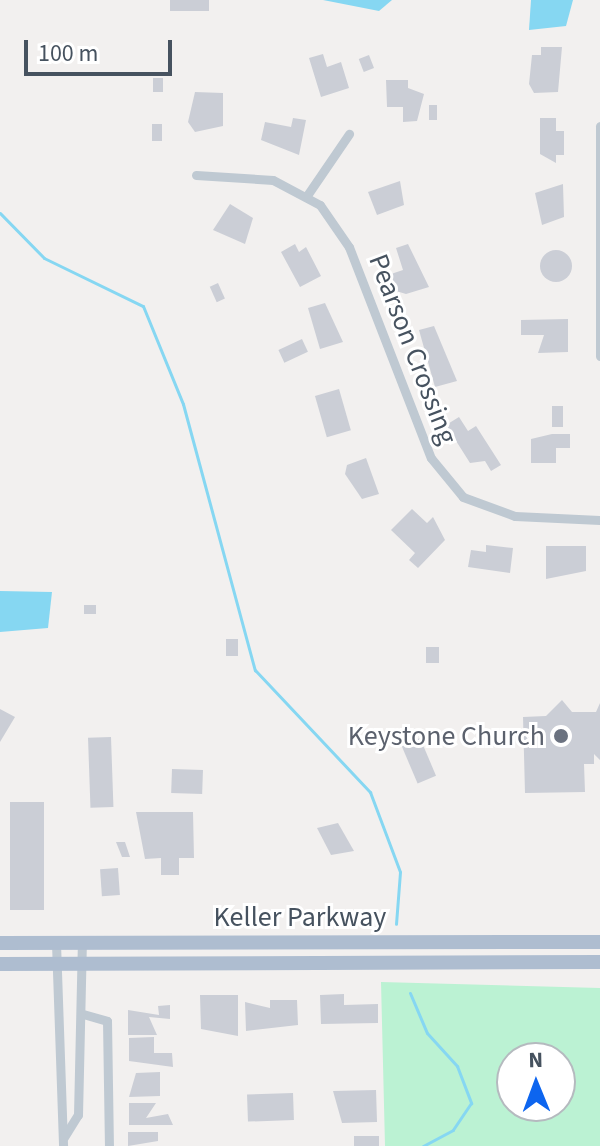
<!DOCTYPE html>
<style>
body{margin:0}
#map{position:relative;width:600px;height:1146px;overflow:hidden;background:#f2f0ef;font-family:"Source Sans 3",sans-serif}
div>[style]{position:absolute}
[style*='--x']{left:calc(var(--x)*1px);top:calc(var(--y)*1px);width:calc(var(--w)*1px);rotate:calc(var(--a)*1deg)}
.green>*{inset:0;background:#bbf2d3}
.water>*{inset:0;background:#86d7f2}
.stream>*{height:3px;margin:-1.5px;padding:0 1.5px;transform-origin:1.5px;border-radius:1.5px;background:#86d7f2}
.building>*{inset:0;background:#cbced6;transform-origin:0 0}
.round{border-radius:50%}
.street>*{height:9px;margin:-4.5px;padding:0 4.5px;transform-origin:4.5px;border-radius:4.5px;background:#bfc9d2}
.primary>*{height:14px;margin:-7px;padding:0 7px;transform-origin:7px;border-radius:7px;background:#aebdd0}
.dots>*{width:22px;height:22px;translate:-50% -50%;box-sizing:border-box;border:4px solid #fff;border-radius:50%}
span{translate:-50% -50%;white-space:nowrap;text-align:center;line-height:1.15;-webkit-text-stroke:6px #fff;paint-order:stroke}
.street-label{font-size:28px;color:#46525f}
.worship-label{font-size:28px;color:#5b616d}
.right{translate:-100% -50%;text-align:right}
.north{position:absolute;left:496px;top:1042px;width:80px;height:80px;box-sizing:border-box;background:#fff;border:2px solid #b5babf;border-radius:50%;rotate:359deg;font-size:22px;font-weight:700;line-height:32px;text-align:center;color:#46525f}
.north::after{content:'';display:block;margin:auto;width:28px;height:36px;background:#0d65ef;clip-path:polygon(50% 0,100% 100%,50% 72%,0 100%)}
.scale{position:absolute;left:24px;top:40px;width:148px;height:36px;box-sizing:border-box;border:4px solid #46525f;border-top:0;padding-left:10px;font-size:24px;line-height:28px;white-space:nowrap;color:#46525f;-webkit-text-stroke:6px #fff;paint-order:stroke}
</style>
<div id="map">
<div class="green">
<i style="clip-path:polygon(evenodd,381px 982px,600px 988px,600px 1146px,385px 1146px,381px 982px,512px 1058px,560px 1058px,560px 1106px,512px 1106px,512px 1058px)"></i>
</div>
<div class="water">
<i style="clip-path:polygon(323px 0,392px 0,379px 11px)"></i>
<i style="clip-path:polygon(531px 0,573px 0,566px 26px,529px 30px)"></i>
<i style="clip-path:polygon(0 591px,52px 592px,48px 628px,0 632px)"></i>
</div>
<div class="stream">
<i style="--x:0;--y:213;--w:63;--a:45.6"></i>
<i style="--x:44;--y:258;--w:110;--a:25.9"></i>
<i style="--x:143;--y:306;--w:106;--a:67.8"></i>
<i style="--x:183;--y:404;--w:276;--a:74.9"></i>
<i style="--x:255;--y:670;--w:168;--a:46.7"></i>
<i style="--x:370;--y:792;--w:85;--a:69.4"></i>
<i style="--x:400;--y:872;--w:52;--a:94.4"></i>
<i style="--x:410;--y:993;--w:43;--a:67"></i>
<i style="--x:427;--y:1033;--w:45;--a:47.7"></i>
<i style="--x:457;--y:1066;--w:40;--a:69"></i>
<i style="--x:471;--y:1103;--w:32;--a:124"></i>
<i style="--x:453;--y:1130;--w:34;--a:152"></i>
</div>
<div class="building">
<i style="left:170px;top:0;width:39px;height:11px"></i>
<i style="clip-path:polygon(541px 47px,562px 47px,558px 92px,534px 93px,529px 84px,532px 55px,541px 55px)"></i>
<i style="clip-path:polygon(323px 54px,327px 67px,341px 62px,349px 88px,321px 97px,309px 58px)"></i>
<i style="left:369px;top:55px;width:14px;height:11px;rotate:69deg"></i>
<i style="left:163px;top:78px;width:14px;height:10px;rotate:90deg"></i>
<i style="clip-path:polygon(386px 80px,408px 80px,408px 88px,424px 94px,417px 121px,403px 122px,403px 107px,387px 107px)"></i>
<i style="clip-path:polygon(195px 92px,223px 93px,223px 126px,195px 132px,188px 122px)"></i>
<i style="left:429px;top:105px;width:8px;height:15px"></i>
<i style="clip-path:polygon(293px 118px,306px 120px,299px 155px,261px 140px,265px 122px,291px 127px)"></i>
<i style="clip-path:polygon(540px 118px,556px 118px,556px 131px,564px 131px,564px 155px,556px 155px,556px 163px,540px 154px)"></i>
<i style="left:162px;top:124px;width:17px;height:10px;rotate:90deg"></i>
<i style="clip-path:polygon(400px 181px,404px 205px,377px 215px,368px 192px)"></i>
<i style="clip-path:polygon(563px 184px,564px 217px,542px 225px,535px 193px)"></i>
<i style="clip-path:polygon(230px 204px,253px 218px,245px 244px,213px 230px)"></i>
<i style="clip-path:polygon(295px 244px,299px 252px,306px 247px,321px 276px,300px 287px,281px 252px)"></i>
<i style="clip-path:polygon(408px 244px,429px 287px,406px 294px,396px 291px,391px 274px,403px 270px,396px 248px)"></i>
<i class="round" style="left:540px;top:250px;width:32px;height:32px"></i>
<i style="left:218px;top:283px;width:17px;height:9px;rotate:66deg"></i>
<i style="clip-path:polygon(325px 303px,343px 342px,320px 349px,308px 308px)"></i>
<i style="clip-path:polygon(568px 319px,568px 352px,538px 353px,544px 335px,521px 335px,521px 320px)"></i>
<i style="clip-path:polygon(434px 326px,457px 381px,435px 387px,419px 330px)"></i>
<i style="left:302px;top:339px;width:14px;height:26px;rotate:65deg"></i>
<i style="left:339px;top:389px;width:43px;height:25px;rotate:74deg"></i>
<i style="left:563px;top:406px;width:21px;height:11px;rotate:90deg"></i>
<i style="clip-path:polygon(459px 417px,468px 431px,476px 426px,501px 465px,491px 471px,485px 461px,470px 463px,446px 425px)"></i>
<i style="clip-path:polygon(552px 434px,570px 434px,570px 448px,556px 448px,556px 463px,531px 463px,531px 439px)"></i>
<i style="clip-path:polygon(366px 458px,379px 494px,362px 499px,345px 474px,347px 465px)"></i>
<i style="clip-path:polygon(412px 509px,427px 523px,433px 517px,445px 540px,418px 568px,409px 560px,415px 553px,391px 530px)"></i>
<i style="clip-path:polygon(486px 545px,513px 548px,510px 573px,468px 567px,471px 550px,486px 552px)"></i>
<i style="clip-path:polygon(546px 546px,586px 546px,586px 571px,546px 579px)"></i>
<i style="left:84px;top:605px;width:12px;height:9px"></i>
<i style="left:226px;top:639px;width:12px;height:17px"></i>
<i style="left:426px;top:647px;width:13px;height:16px"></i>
<i style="clip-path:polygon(562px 700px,572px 712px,596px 712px,600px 703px,600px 760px,594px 754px,594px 764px,584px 764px,585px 792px,525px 793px,523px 717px,546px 716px)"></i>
<i style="clip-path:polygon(0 709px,15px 717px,0 742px)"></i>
<i style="left:111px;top:737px;width:70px;height:23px;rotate:88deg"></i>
<i style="left:420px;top:738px;width:41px;height:20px;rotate:67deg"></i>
<i style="left:172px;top:769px;width:31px;height:24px;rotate:2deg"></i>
<i style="left:10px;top:802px;width:34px;height:108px"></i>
<i style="clip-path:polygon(136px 812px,193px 812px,194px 858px,179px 858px,179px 875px,161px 875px,161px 858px,145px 859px)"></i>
<i style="clip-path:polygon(338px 823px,354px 851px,331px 855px,317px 828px)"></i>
<i style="clip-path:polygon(116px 842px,125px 842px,130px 857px,122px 857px)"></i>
<i style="left:118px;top:868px;width:27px;height:18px;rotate:86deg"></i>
<i style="clip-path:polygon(344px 994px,344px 1005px,378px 1004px,378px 1023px,321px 1024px,320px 995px)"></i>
<i style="clip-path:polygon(200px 995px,238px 995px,238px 1036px,201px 1029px)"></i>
<i style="clip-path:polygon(270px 1000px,297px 1000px,298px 1025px,246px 1031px,245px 1002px,270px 1008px)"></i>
<i style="clip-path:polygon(170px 1005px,170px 1019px,149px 1017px,157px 1035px,128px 1035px,128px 1010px,159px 1015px,158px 1006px)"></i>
<i style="clip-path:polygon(154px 1037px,154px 1053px,172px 1053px,173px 1067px,129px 1061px,129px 1038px)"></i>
<i style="clip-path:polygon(160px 1072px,160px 1096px,129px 1097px,136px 1073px)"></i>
<i style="clip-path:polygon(376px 1090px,377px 1122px,342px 1123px,333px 1091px)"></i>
<i style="left:293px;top:1093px;width:27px;height:46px;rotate:88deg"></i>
<i style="clip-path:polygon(129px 1103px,156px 1103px,146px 1118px,168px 1114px,173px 1125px,129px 1125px)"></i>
<i style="clip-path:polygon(128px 1132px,158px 1132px,158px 1141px,128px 1146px)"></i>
<i style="left:354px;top:1136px;width:25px;height:10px"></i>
</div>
<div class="street">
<i style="--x:600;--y:126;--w:230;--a:90"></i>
<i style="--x:196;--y:175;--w:77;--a:3.7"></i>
<i style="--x:273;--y:180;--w:53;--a:28"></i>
<i style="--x:320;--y:205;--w:51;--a:55.4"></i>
<i style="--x:349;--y:247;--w:226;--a:68.8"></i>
<i style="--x:431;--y:458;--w:50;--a:50.6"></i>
<i style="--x:463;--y:497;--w:55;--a:20.1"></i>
<i style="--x:515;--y:516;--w:85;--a:2.7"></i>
<i style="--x:308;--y:194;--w:73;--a:-55.7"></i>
<i style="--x:56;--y:943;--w:203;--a:88"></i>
<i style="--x:83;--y:1014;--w:25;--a:16"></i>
<i style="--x:107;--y:1021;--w:125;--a:89.1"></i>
<i style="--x:64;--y:1137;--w:26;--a:-58"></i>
<i style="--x:78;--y:1115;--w:172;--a:-88.7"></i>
</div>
<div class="primary">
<i style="--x:0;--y:943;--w:600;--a:-0.1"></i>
<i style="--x:0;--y:964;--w:600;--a:-0.19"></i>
</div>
<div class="dots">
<i style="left:561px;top:736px;background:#6b7280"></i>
</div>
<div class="street-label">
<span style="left:413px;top:349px;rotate:69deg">Pearson Crossing</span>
<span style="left:300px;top:917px">Keller Parkway</span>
</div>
<div class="worship-label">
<span class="right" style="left:545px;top:736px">Keystone Church</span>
</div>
<div class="north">N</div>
<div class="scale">100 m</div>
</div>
